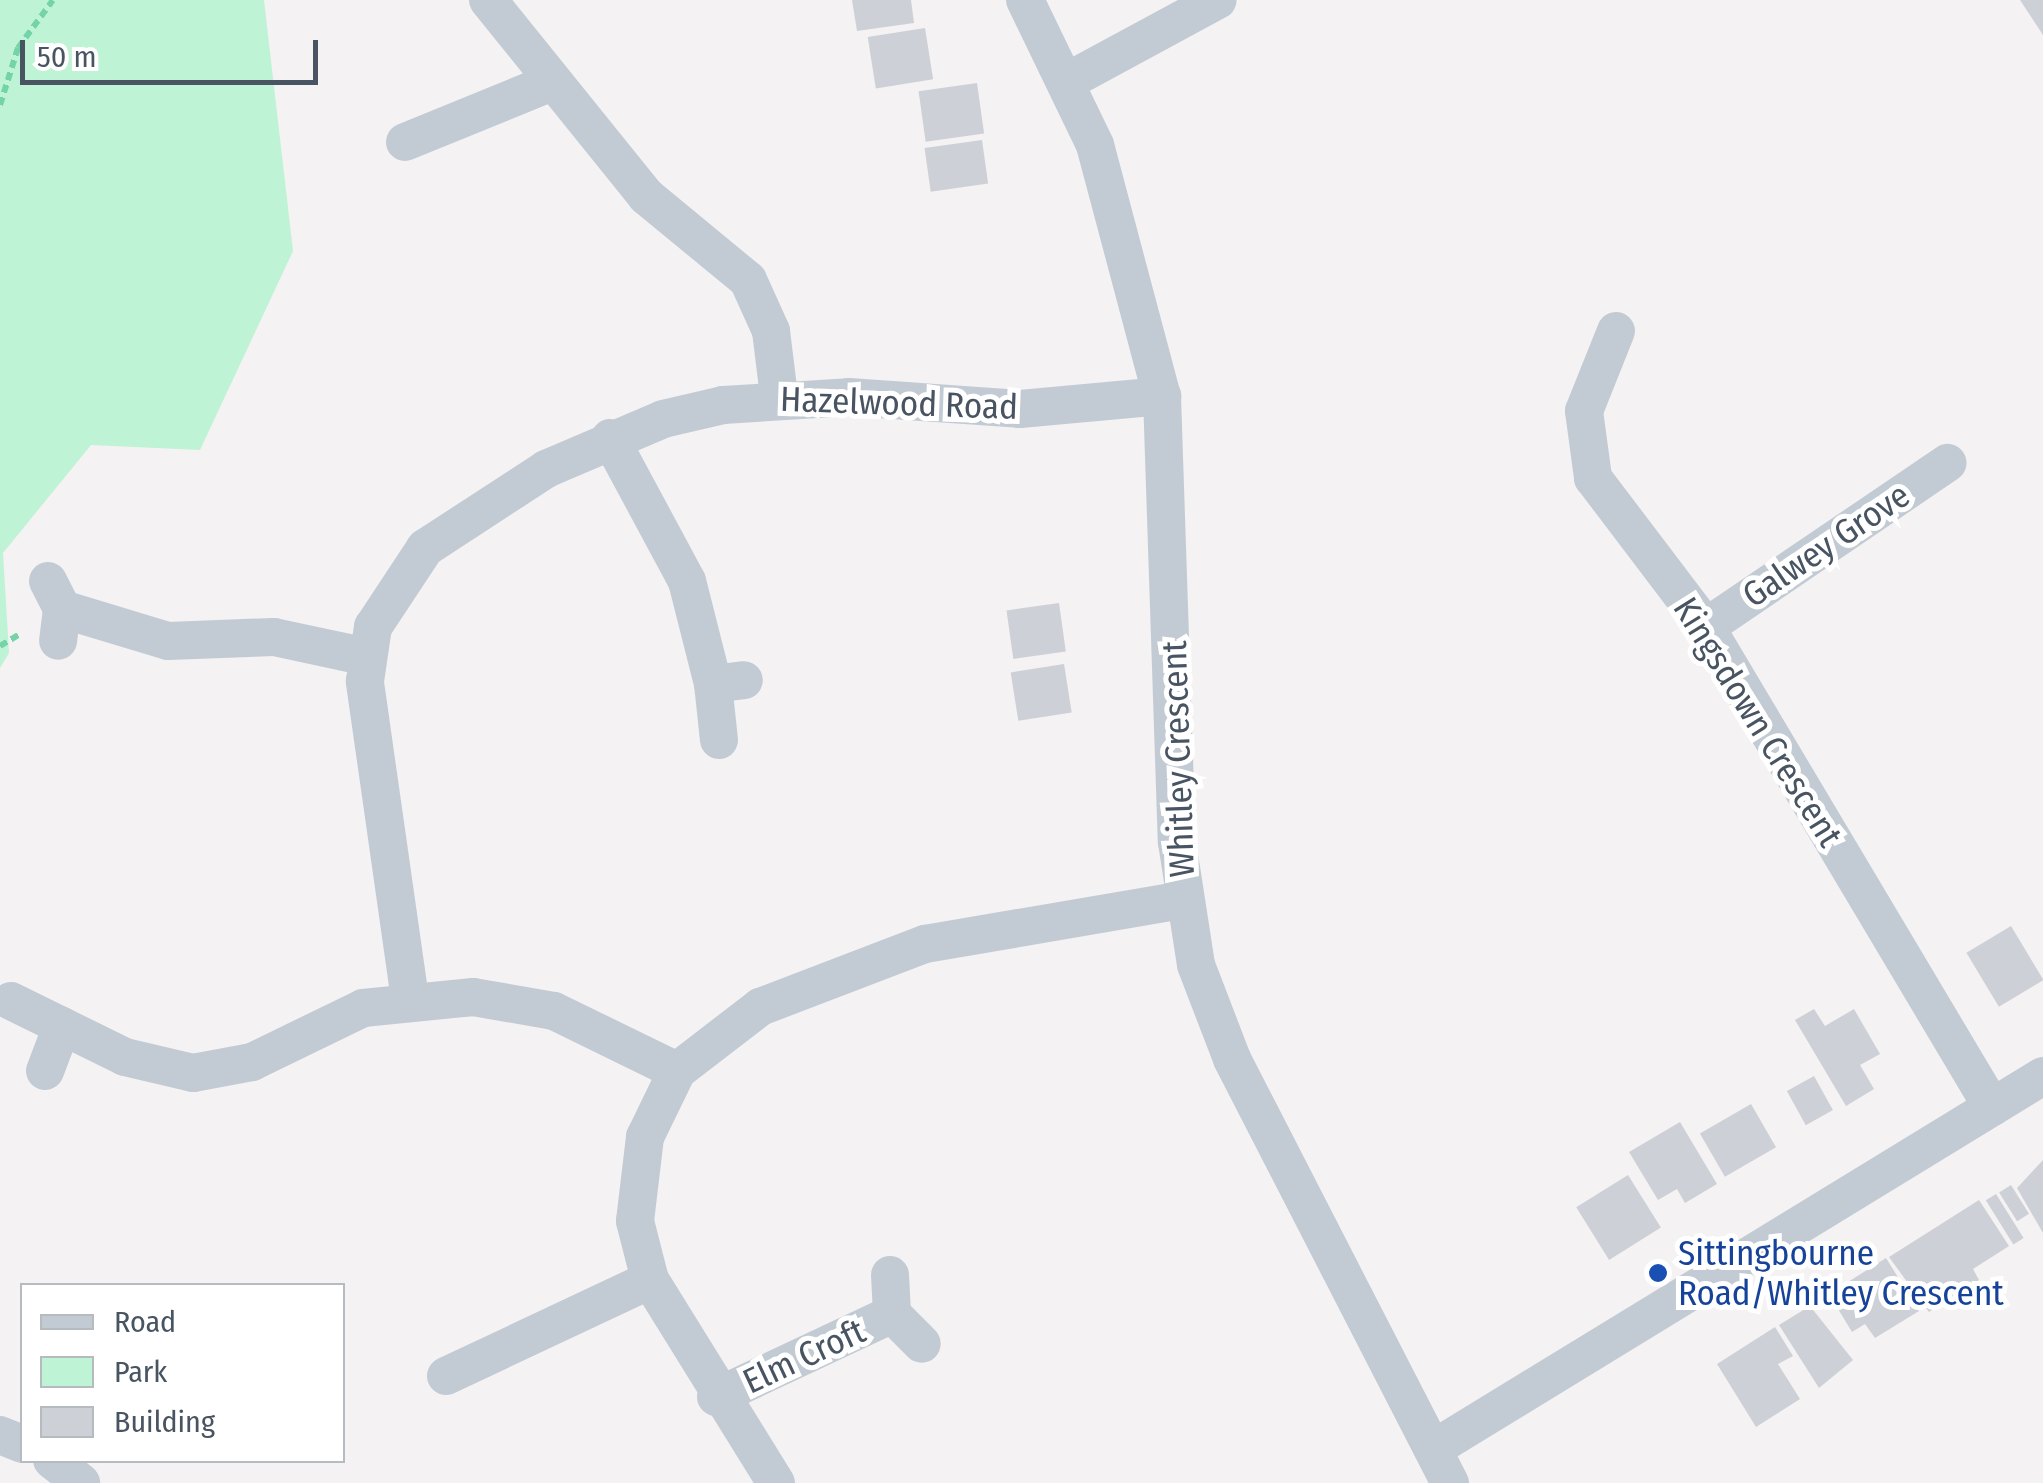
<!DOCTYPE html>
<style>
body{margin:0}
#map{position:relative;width:2043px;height:1483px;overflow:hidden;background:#f4f2f2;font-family:"Fira Sans Condensed",sans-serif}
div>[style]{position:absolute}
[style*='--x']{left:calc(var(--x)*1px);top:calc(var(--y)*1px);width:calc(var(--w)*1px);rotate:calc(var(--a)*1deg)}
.green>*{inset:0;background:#bff3d5}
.building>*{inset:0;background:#cdd0d6;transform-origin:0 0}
.path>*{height:6px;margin-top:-3px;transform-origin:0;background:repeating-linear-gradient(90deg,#74d3a9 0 8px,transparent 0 13px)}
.minor>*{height:38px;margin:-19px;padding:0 19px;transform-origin:19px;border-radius:19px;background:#c2cbd4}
.dots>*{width:28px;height:28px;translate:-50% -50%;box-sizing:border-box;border:5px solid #fff;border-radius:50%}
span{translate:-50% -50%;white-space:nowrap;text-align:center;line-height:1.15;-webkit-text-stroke:10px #fff;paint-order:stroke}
.street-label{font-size:35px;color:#485461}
.transit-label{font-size:35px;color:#164399}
.left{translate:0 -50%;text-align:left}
.legend{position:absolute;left:20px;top:1283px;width:325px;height:180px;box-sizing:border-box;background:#fff;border:2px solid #b6bbc0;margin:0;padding:12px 18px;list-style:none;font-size:30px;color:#485461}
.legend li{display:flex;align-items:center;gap:20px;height:50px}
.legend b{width:50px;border:2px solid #b6bbc0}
.scale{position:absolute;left:20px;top:40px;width:298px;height:45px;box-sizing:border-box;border:5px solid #485461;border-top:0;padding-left:12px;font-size:30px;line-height:35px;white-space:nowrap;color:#485461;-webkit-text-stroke:8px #fff;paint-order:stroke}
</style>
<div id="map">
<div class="green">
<i style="clip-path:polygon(0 0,264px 0,293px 251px,200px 450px,91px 445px,3px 553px,9px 653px,0 668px)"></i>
</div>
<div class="building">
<i style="clip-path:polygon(852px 0,911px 0,914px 23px,857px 31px)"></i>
<i style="clip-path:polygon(2020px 0,2043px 0,2043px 35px)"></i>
<i style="left:925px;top:28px;width:52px;height:58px;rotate:81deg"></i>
<i style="left:977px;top:83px;width:51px;height:59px;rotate:82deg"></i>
<i style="left:982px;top:140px;width:44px;height:58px;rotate:82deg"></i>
<i style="left:1059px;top:603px;width:49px;height:53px;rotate:82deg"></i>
<i style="left:1064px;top:664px;width:49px;height:54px;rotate:81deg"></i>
<i style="left:2011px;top:926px;width:63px;height:52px;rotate:59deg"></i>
<i style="clip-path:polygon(1814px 1009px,1825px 1026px,1854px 1009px,1880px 1054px,1860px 1065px,1874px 1089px,1846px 1106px,1795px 1020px)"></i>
<i style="left:1814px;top:1076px;width:39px;height:31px;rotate:61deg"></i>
<i style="left:1751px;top:1104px;width:50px;height:59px;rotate:60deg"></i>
<i style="clip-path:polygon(1680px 1122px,1717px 1184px,1685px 1203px,1677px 1189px,1658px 1200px,1629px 1152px)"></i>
<i style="clip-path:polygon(2043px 1160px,2043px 1233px,2017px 1188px)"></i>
<i style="left:1628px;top:1175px;width:62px;height:61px;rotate:58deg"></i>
<i style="left:2011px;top:1185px;width:34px;height:14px;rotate:58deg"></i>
<i style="left:1996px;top:1194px;width:52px;height:12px;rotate:58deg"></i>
<i style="clip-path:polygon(1979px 1200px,2009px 1246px,1973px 1269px,1979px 1280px,1929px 1312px,1889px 1257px)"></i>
<i style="clip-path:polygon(1886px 1258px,1919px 1311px,1875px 1338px,1865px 1324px,1852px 1332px,1829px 1294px)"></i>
<i style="clip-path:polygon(1810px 1306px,1853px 1360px,1819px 1388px,1779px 1325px)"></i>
<i style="clip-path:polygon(1775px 1327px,1793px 1356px,1778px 1364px,1800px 1399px,1756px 1427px,1717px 1364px)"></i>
</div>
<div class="path">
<i style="--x:0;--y:105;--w:60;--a:-72.5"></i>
<i style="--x:18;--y:48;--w:59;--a:-53.9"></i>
<i style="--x:0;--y:646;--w:23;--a:-31"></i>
</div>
<div class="minor">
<i style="--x:488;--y:0;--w:252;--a:51.1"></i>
<i style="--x:646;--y:196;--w:132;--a:39.5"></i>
<i style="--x:748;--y:280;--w:56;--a:65.7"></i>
<i style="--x:771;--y:331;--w:65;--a:83"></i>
<i style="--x:1025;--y:0;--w:161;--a:64.2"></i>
<i style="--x:1095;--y:145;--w:260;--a:75.1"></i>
<i style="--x:1162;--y:396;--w:446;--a:88.1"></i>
<i style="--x:1177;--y:842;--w:124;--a:81.2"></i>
<i style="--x:1196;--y:965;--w:101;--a:69"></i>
<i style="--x:1232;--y:1059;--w:477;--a:62.8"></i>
<i style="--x:1068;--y:81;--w:170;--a:-28.4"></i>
<i style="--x:405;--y:142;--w:159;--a:-22.2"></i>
<i style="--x:1616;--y:331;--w:86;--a:111.8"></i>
<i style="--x:1584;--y:411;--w:68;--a:82.3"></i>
<i style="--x:1593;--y:478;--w:187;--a:52.8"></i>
<i style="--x:1706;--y:627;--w:559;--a:59.21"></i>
<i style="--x:610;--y:438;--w:162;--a:61.7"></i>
<i style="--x:687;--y:581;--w:106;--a:75.8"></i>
<i style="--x:48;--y:581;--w:31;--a:63"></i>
<i style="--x:62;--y:609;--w:32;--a:97"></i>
<i style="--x:62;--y:609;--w:111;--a:16.8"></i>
<i style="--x:168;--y:641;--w:106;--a:-2.2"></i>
<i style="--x:274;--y:637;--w:95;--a:12.1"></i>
<i style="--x:1706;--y:627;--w:292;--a:-34.2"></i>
<i style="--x:719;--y:740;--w:56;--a:-96.1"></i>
<i style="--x:713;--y:684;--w:31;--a:-7"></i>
<i style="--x:410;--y:999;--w:321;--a:-98.1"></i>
<i style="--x:365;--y:681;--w:55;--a:-81.6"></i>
<i style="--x:373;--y:627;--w:95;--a:-56.6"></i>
<i style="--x:425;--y:548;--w:145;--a:-33.1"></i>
<i style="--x:546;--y:469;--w:127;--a:-23.1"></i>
<i style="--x:663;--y:419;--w:62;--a:-13.1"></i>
<i style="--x:723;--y:405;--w:126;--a:-3.6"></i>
<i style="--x:849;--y:397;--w:171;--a:4"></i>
<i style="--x:1020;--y:409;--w:143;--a:-5.2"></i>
<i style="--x:11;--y:1001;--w:127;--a:26.2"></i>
<i style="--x:125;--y:1057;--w:70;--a:13.2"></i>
<i style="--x:193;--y:1073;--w:60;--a:-10.6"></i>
<i style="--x:252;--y:1062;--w:123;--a:-25.9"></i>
<i style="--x:363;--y:1008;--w:111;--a:-5.7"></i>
<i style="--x:473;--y:997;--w:82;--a:9.8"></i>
<i style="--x:554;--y:1011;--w:137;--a:26"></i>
<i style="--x:45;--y:1071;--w:48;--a:-69.3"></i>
<i style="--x:890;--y:1275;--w:39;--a:87"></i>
<i style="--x:892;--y:1314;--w:42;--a:45"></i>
<i style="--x:446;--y:1376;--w:225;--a:-25.2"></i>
<i style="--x:716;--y:1397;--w:195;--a:-25.2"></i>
<i style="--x:0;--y:1435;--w:24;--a:22"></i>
<i style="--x:1433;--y:1449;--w:715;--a:-31.44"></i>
<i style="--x:52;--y:1460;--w:37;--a:38"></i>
<i style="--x:776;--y:1483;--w:239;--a:-121.8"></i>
<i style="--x:650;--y:1280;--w:61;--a:-104.3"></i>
<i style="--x:635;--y:1221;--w:85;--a:-83.2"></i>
<i style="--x:645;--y:1137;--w:73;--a:-64.1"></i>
<i style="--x:677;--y:1071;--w:105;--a:-37.6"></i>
<i style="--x:760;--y:1007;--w:177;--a:-20.9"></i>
<i style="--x:925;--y:944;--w:262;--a:-9.7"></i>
</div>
<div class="dots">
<i style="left:1658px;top:1273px;background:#1a4fb4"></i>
</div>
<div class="street-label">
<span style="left:899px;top:403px;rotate:2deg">Hazelwood Road</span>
<span style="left:1826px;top:545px;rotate:-34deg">Galwey Grove</span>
<span style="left:1758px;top:722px;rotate:58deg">Kingsdown Crescent</span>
<span style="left:1178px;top:759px;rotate:-92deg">Whitley Crescent</span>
<span style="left:804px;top:1356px;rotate:-25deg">Elm Croft</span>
</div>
<div class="transit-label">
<span class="left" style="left:1678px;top:1273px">Sittingbourne<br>Road/Whitley Crescent</span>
</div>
<ul class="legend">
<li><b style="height:12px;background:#c2cbd4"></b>Road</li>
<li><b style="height:28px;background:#bff3d5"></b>Park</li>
<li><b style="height:28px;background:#cdd0d6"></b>Building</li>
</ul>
<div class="scale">50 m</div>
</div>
